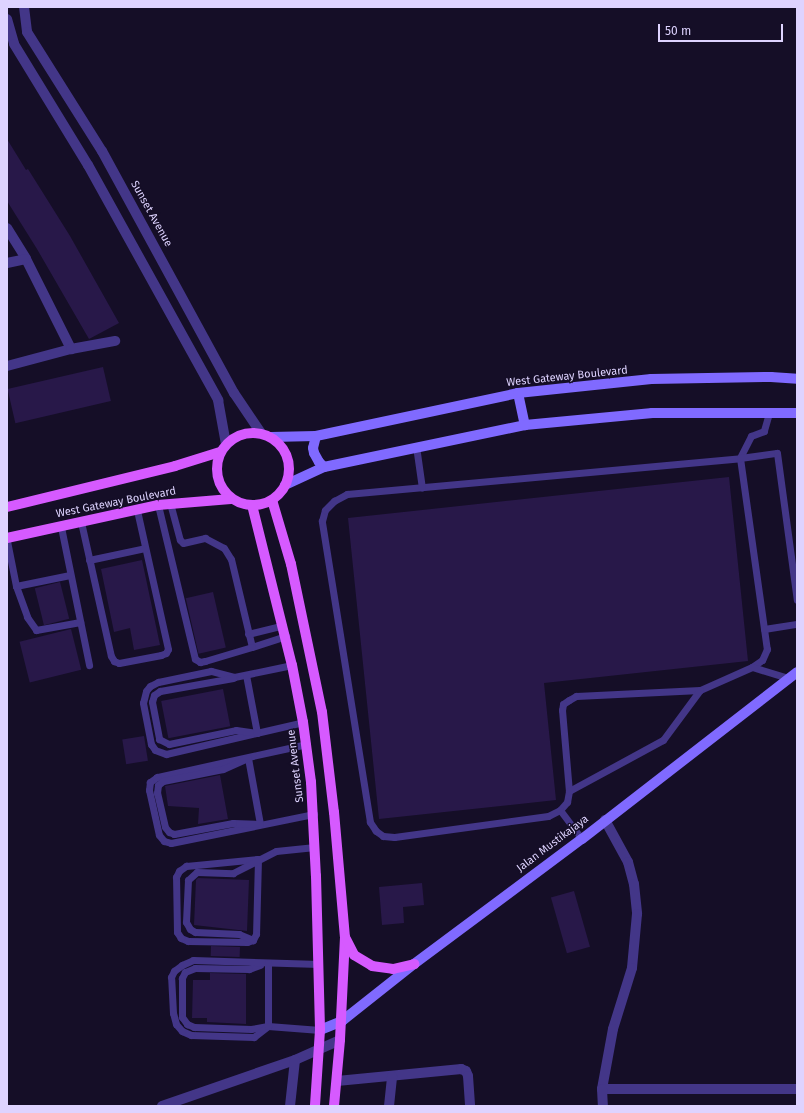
<!DOCTYPE html>
<style>
body{margin:0}
#map{position:relative;width:804px;height:1113px;overflow:hidden;background:#150e27;font-family:"Fira Sans",sans-serif}
div>[style]{position:absolute}
[style*='--x']{left:calc(var(--x)*1px);top:calc(var(--y)*1px);width:calc(var(--w)*1px);rotate:calc(var(--a)*1deg)}
.building>*{inset:0;background:#281849;transform-origin:0 0}
.service>*{height:7px;margin:-3.5px;padding:0 3.5px;transform-origin:3.5px;border-radius:3.5px;background:#433688}
.minor>*{height:10px;margin:-5px;padding:0 5px;transform-origin:5px;border-radius:5px;background:#433688}
.secondary>*{height:10px;margin:-5px;padding:0 5px;transform-origin:5px;border-radius:5px;background:#806aff}
.primary>*{height:10px;margin:-5px;padding:0 5px;transform-origin:5px;border-radius:5px;background:#d65aff}
.primary>.ring{margin:-5px;padding:0;box-sizing:content-box;background:none;border:10px solid #d65aff;border-radius:50%}
span{translate:-50% -50%;white-space:nowrap;text-align:center;line-height:1.15;-webkit-text-stroke:3px #150e27;paint-order:stroke}
.street-label{font-size:11px;color:#ded3ff}
.frame{position:absolute;inset:0;border:8px solid #ded3ff;pointer-events:none}
.scale{position:absolute;left:658px;top:24px;width:125px;height:18px;box-sizing:border-box;border:2px solid #ded3ff;border-top:0;padding-left:5px;font-size:12px;line-height:14px;white-space:nowrap;color:#ded3ff;-webkit-text-stroke:3px #150e27;paint-order:stroke}
</style>
<div id="map">
<div class="building">
<i style="clip-path:polygon(7px 139px,26px 170px,28px 169px,70px 236px,119px 323px,89px 339px,37px 249px,7px 201px)"></i>
<i style="left:103px;top:367px;width:35px;height:98px;rotate:77deg"></i>
<i style="clip-path:polygon(729px 477px,748px 661px,544px 683px,556px 800px,379px 819px,348px 518px)"></i>
<i style="clip-path:polygon(142px 560px,160px 645px,134px 650px,130px 628px,114px 632px,101px 569px)"></i>
<i style="left:60px;top:582px;width:38px;height:26px;rotate:76deg"></i>
<i style="left:213px;top:592px;width:57px;height:28px;rotate:77deg"></i>
<i style="left:71px;top:629px;width:42px;height:53px;rotate:76deg"></i>
<i style="left:223px;top:689px;width:38px;height:63px;rotate:79deg"></i>
<i style="left:144px;top:736px;width:25px;height:22px;rotate:81deg"></i>
<i style="clip-path:polygon(220px 775px,228px 819px,198px 824px,199px 808px,168px 806px,165px 786px)"></i>
<i style="clip-path:polygon(198px 878px,249px 880px,247px 931px,194px 925px,196px 880px)"></i>
<i style="clip-path:polygon(422px 883px,424px 905px,403px 907px,404px 923px,382px 925px,379px 887px)"></i>
<i style="left:574px;top:891px;width:58px;height:24px;rotate:74deg"></i>
<i style="left:211px;top:946px;width:29px;height:10px;rotate:2deg"></i>
<i style="clip-path:polygon(210px 973px,246px 974px,246px 1024px,207px 1022px,207px 1018px,192px 1018px,193px 980px,210px 980px)"></i>
</div>
<div class="service">
<i style="--x:769;--y:413;--w:19;--a:106"></i>
<i style="--x:764;--y:431;--w:14;--a:159"></i>
<i style="--x:751;--y:436;--w:25;--a:117"></i>
<i style="--x:740;--y:458;--w:193;--a:82"></i>
<i style="--x:767;--y:649;--w:12;--a:114"></i>
<i style="--x:762;--y:660;--w:12;--a:145"></i>
<i style="--x:752;--y:667;--w:57;--a:156.1"></i>
<i style="--x:700;--y:690;--w:124;--a:177.2"></i>
<i style="--x:576;--y:696;--w:8;--a:150"></i>
<i style="--x:569;--y:700;--w:7;--a:146"></i>
<i style="--x:563;--y:704;--w:6;--a:99"></i>
<i style="--x:562;--y:710;--w:81;--a:85.1"></i>
<i style="--x:569;--y:791;--w:11;--a:100"></i>
<i style="--x:567;--y:802;--w:11;--a:131"></i>
<i style="--x:560;--y:810;--w:13;--a:153"></i>
<i style="--x:548;--y:816;--w:155;--a:172.2"></i>
<i style="--x:394;--y:837;--w:11;--a:-175"></i>
<i style="--x:383;--y:836;--w:9;--a:-144"></i>
<i style="--x:376;--y:831;--w:11;--a:-124"></i>
<i style="--x:370;--y:822;--w:305;--a:-99.1"></i>
<i style="--x:322;--y:521;--w:11;--a:-75"></i>
<i style="--x:325;--y:510;--w:13;--a:-45"></i>
<i style="--x:334;--y:501;--w:15;--a:-28"></i>
<i style="--x:347;--y:494;--w:395;--a:-5.2"></i>
<i style="--x:740;--y:458;--w:37;--a:-8"></i>
<i style="--x:777;--y:453;--w:148;--a:82.3"></i>
<i style="--x:416;--y:446;--w:42;--a:81.9"></i>
<i style="--x:170;--y:503;--w:38;--a:75"></i>
<i style="--x:180;--y:540;--w:4;--a:45"></i>
<i style="--x:183;--y:543;--w:23;--a:-13"></i>
<i style="--x:205;--y:538;--w:21;--a:28"></i>
<i style="--x:224;--y:548;--w:13;--a:58"></i>
<i style="--x:231;--y:559;--w:90;--a:76.6"></i>
<i style="--x:252;--y:647;--w:36;--a:-18"></i>
<i style="--x:158;--y:505;--w:158;--a:76.5"></i>
<i style="--x:195;--y:659;--w:6;--a:31"></i>
<i style="--x:200;--y:662;--w:5;--a:-11"></i>
<i style="--x:205;--y:661;--w:49;--a:-16.6"></i>
<i style="--x:81;--y:522;--w:137;--a:77.4"></i>
<i style="--x:111;--y:656;--w:6;--a:59"></i>
<i style="--x:114;--y:661;--w:5;--a:22"></i>
<i style="--x:119;--y:663;--w:43;--a:-10.8"></i>
<i style="--x:161;--y:655;--w:5;--a:-22"></i>
<i style="--x:166;--y:653;--w:4;--a:-63"></i>
<i style="--x:168;--y:649;--w:142;--a:-102.6"></i>
<i style="--x:61;--y:527;--w:141;--a:78.5"></i>
<i style="--x:7;--y:541;--w:46;--a:78.7"></i>
<i style="--x:16;--y:586;--w:33;--a:70"></i>
<i style="--x:27;--y:617;--w:16;--a:55"></i>
<i style="--x:36;--y:630;--w:45;--a:-10.3"></i>
<i style="--x:89;--y:560;--w:57;--a:-12.1"></i>
<i style="--x:16;--y:586;--w:55;--a:-11.5"></i>
<i style="--x:764;--y:629;--w:33;--a:-9"></i>
<i style="--x:248;--y:634;--w:36;--a:-14"></i>
<i style="--x:292;--y:665;--w:59;--a:168.3"></i>
<i style="--x:234;--y:677;--w:24;--a:-165"></i>
<i style="--x:211;--y:671;--w:54;--a:168.3"></i>
<i style="--x:158;--y:682;--w:9;--a:153"></i>
<i style="--x:150;--y:686;--w:6;--a:129"></i>
<i style="--x:146;--y:691;--w:12;--a:104"></i>
<i style="--x:143;--y:703;--w:42;--a:79"></i>
<i style="--x:151;--y:744;--w:7;--a:56"></i>
<i style="--x:155;--y:750;--w:12;--a:20"></i>
<i style="--x:166;--y:754;--w:141;--a:-13.1"></i>
<i style="--x:752;--y:667;--w:39;--a:17"></i>
<i style="--x:233;--y:678;--w:74;--a:169.9"></i>
<i style="--x:160;--y:691;--w:7;--a:146"></i>
<i style="--x:154;--y:695;--w:7;--a:106"></i>
<i style="--x:152;--y:702;--w:38;--a:79"></i>
<i style="--x:159;--y:739;--w:11;--a:27"></i>
<i style="--x:169;--y:744;--w:68;--a:-11.8"></i>
<i style="--x:236;--y:730;--w:21;--a:8"></i>
<i style="--x:257;--y:733;--w:59;--a:-100.7"></i>
<i style="--x:307;--y:744;--w:154;--a:167.6"></i>
<i style="--x:157;--y:777;--w:9;--a:144"></i>
<i style="--x:150;--y:782;--w:8;--a:97"></i>
<i style="--x:149;--y:790;--w:46;--a:77.5"></i>
<i style="--x:159;--y:835;--w:8;--a:50"></i>
<i style="--x:164;--y:841;--w:7;--a:16"></i>
<i style="--x:171;--y:843;--w:146;--a:-11.5"></i>
<i style="--x:248;--y:758;--w:67;--a:79.7"></i>
<i style="--x:260;--y:824;--w:27;--a:-178"></i>
<i style="--x:233;--y:823;--w:60;--a:169.4"></i>
<i style="--x:174;--y:834;--w:5;--a:-158"></i>
<i style="--x:169;--y:832;--w:6;--a:-129"></i>
<i style="--x:165;--y:827;--w:35;--a:-103"></i>
<i style="--x:157;--y:793;--w:8;--a:-83"></i>
<i style="--x:158;--y:785;--w:6;--a:-39"></i>
<i style="--x:163;--y:781;--w:61;--a:-11.3"></i>
<i style="--x:223;--y:769;--w:27;--a:-24"></i>
<i style="--x:569;--y:791;--w:107;--a:-28.5"></i>
<i style="--x:663;--y:740;--w:62;--a:-53.5"></i>
<i style="--x:560;--y:810;--w:36;--a:53"></i>
<i style="--x:258;--y:859;--w:75;--a:91.5"></i>
<i style="--x:256;--y:934;--w:7;--a:117"></i>
<i style="--x:253;--y:940;--w:6;--a:162"></i>
<i style="--x:247;--y:942;--w:59;--a:-179"></i>
<i style="--x:188;--y:941;--w:8;--a:-157"></i>
<i style="--x:181;--y:938;--w:7;--a:-124"></i>
<i style="--x:177;--y:932;--w:55;--a:-91"></i>
<i style="--x:176;--y:877;--w:7;--a:-63"></i>
<i style="--x:179;--y:871;--w:9;--a:-36"></i>
<i style="--x:186;--y:866;--w:72;--a:-5.6"></i>
<i style="--x:253;--y:940;--w:15;--a:-157"></i>
<i style="--x:239;--y:934;--w:44;--a:-177.4"></i>
<i style="--x:195;--y:932;--w:6;--a:-149"></i>
<i style="--x:190;--y:929;--w:8;--a:-120"></i>
<i style="--x:186;--y:922;--w:42;--a:-87.3"></i>
<i style="--x:188;--y:880;--w:12;--a:-42"></i>
<i style="--x:197;--y:872;--w:36;--a:2"></i>
<i style="--x:233;--y:873;--w:48;--a:-27.1"></i>
<i style="--x:276;--y:851;--w:39;--a:-6"></i>
<i style="--x:260;--y:965;--w:12;--a:160"></i>
<i style="--x:249;--y:969;--w:54;--a:-178.9"></i>
<i style="--x:195;--y:968;--w:11;--a:158"></i>
<i style="--x:185;--y:972;--w:7;--a:117"></i>
<i style="--x:182;--y:978;--w:39;--a:90"></i>
<i style="--x:182;--y:1017;--w:9;--a:54"></i>
<i style="--x:187;--y:1024;--w:8;--a:23"></i>
<i style="--x:194;--y:1027;--w:57;--a:2"></i>
<i style="--x:251;--y:1029;--w:17;--a:-10"></i>
<i style="--x:268;--y:1026;--w:52;--a:4.4"></i>
<i style="--x:268;--y:1026;--w:18;--a:142"></i>
<i style="--x:254;--y:1037;--w:63;--a:-178.2"></i>
<i style="--x:191;--y:1035;--w:10;--a:-156"></i>
<i style="--x:182;--y:1031;--w:9;--a:-131"></i>
<i style="--x:176;--y:1024;--w:11;--a:-105"></i>
<i style="--x:173;--y:1013;--w:36;--a:-93"></i>
<i style="--x:171;--y:977;--w:7;--a:-63"></i>
<i style="--x:174;--y:971;--w:10;--a:-37"></i>
<i style="--x:182;--y:965;--w:12;--a:-24"></i>
<i style="--x:193;--y:960;--w:126;--a:1.8"></i>
<i style="--x:268;--y:1026;--w:63;--a:-90"></i>
</div>
<div class="minor">
<i style="--x:24;--y:7;--w:25;--a:83"></i>
<i style="--x:27;--y:32;--w:141;--a:57.8"></i>
<i style="--x:102;--y:151;--w:276;--a:61.4"></i>
<i style="--x:234;--y:393;--w:48;--a:56"></i>
<i style="--x:7;--y:19;--w:26;--a:74"></i>
<i style="--x:14;--y:44;--w:142;--a:58.6"></i>
<i style="--x:88;--y:165;--w:269;--a:61"></i>
<i style="--x:218;--y:400;--w:45;--a:79.7"></i>
<i style="--x:7;--y:228;--w:36;--a:58"></i>
<i style="--x:26;--y:259;--w:101;--a:63.4"></i>
<i style="--x:7;--y:263;--w:19;--a:-12"></i>
<i style="--x:7;--y:366;--w:66;--a:-14.9"></i>
<i style="--x:71;--y:349;--w:45;--a:-10.3"></i>
<i style="--x:605;--y:820;--w:48;--a:61.3"></i>
<i style="--x:628;--y:862;--w:23;--a:75"></i>
<i style="--x:634;--y:884;--w:30;--a:84"></i>
<i style="--x:637;--y:914;--w:54;--a:95.3"></i>
<i style="--x:632;--y:968;--w:64;--a:107.3"></i>
<i style="--x:613;--y:1029;--w:61;--a:100.4"></i>
<i style="--x:602;--y:1089;--w:195;--a:0"></i>
<i style="--x:337;--y:1081;--w:125;--a:-5.5"></i>
<i style="--x:461;--y:1069;--w:5;--a:22"></i>
<i style="--x:466;--y:1071;--w:5;--a:68"></i>
<i style="--x:468;--y:1076;--w:30;--a:86"></i>
<i style="--x:602;--y:1089;--w:17;--a:87"></i>
<i style="--x:162;--y:1106;--w:141;--a:-19.1"></i>
<i style="--x:295;--y:1060;--w:49;--a:-24"></i>
<i style="--x:290;--y:1106;--w:46;--a:-83.8"></i>
<i style="--x:389;--y:1106;--w:30;--a:-84"></i>
</div>
<div class="secondary">
<i style="--x:518;--y:393;--w:33;--a:78"></i>
<i style="--x:316;--y:436;--w:12;--a:104"></i>
<i style="--x:313;--y:448;--w:5;--a:79"></i>
<i style="--x:314;--y:453;--w:10;--a:61"></i>
<i style="--x:319;--y:462;--w:7;--a:45"></i>
<i style="--x:271;--y:437;--w:45;--a:-1.3"></i>
<i style="--x:316;--y:436;--w:207;--a:-12"></i>
<i style="--x:518;--y:393;--w:134;--a:-6"></i>
<i style="--x:651;--y:379;--w:120;--a:-1"></i>
<i style="--x:771;--y:377;--w:26;--a:4"></i>
<i style="--x:285;--y:485;--w:43;--a:-24.8"></i>
<i style="--x:324;--y:467;--w:205;--a:-11.8"></i>
<i style="--x:525;--y:425;--w:128;--a:-5.4"></i>
<i style="--x:652;--y:413;--w:145;--a:0"></i>
<i style="--x:320;--y:1030;--w:24;--a:-22"></i>
<i style="--x:342;--y:1021;--w:92;--a:-38.4"></i>
<i style="--x:414;--y:964;--w:209;--a:-36.7"></i>
<i style="--x:582;--y:839;--w:272;--a:-37.8"></i>
</div>
<div class="primary">
<i class="ring" style="left:217px;top:433px;width:62px;height:62px"></i>
<i style="--x:272;--y:500;--w:67;--a:73.5"></i>
<i style="--x:291;--y:564;--w:151;--a:78.2"></i>
<i style="--x:322;--y:712;--w:101;--a:83.2"></i>
<i style="--x:334;--y:812;--w:125;--a:85"></i>
<i style="--x:345;--y:937;--w:103;--a:92.8"></i>
<i style="--x:340;--y:1040;--w:66;--a:95.2"></i>
<i style="--x:252;--y:505;--w:165;--a:76"></i>
<i style="--x:292;--y:665;--w:58;--a:79.1"></i>
<i style="--x:303;--y:722;--w:61;--a:82.4"></i>
<i style="--x:311;--y:782;--w:94;--a:87"></i>
<i style="--x:316;--y:876;--w:154;--a:88.5"></i>
<i style="--x:320;--y:1030;--w:76;--a:93.8"></i>
<i style="--x:7;--y:507;--w:173;--a:-13.7"></i>
<i style="--x:175;--y:466;--w:47;--a:-17.3"></i>
<i style="--x:7;--y:538;--w:155;--a:-12.3"></i>
<i style="--x:158;--y:505;--w:73;--a:-4.7"></i>
<i style="--x:346;--y:939;--w:18;--a:63"></i>
<i style="--x:354;--y:955;--w:21;--a:31"></i>
<i style="--x:372;--y:966;--w:21;--a:8"></i>
<i style="--x:393;--y:969;--w:22;--a:-13"></i>
</div>
<div class="street-label">
<span style="left:151px;top:214px;rotate:61deg">Sunset Avenue</span>
<span style="left:567px;top:377px;rotate:-6deg">West Gateway Boulevard</span>
<span style="left:116px;top:503px;rotate:-11deg">West Gateway Boulevard</span>
<span style="left:296px;top:766px;rotate:-97deg">Sunset Avenue</span>
<span style="left:553px;top:844px;rotate:-37deg">Jalan Mustikajaya</span>
</div>
<div class="frame"></div>
<div class="scale">50 m</div>
</div>
